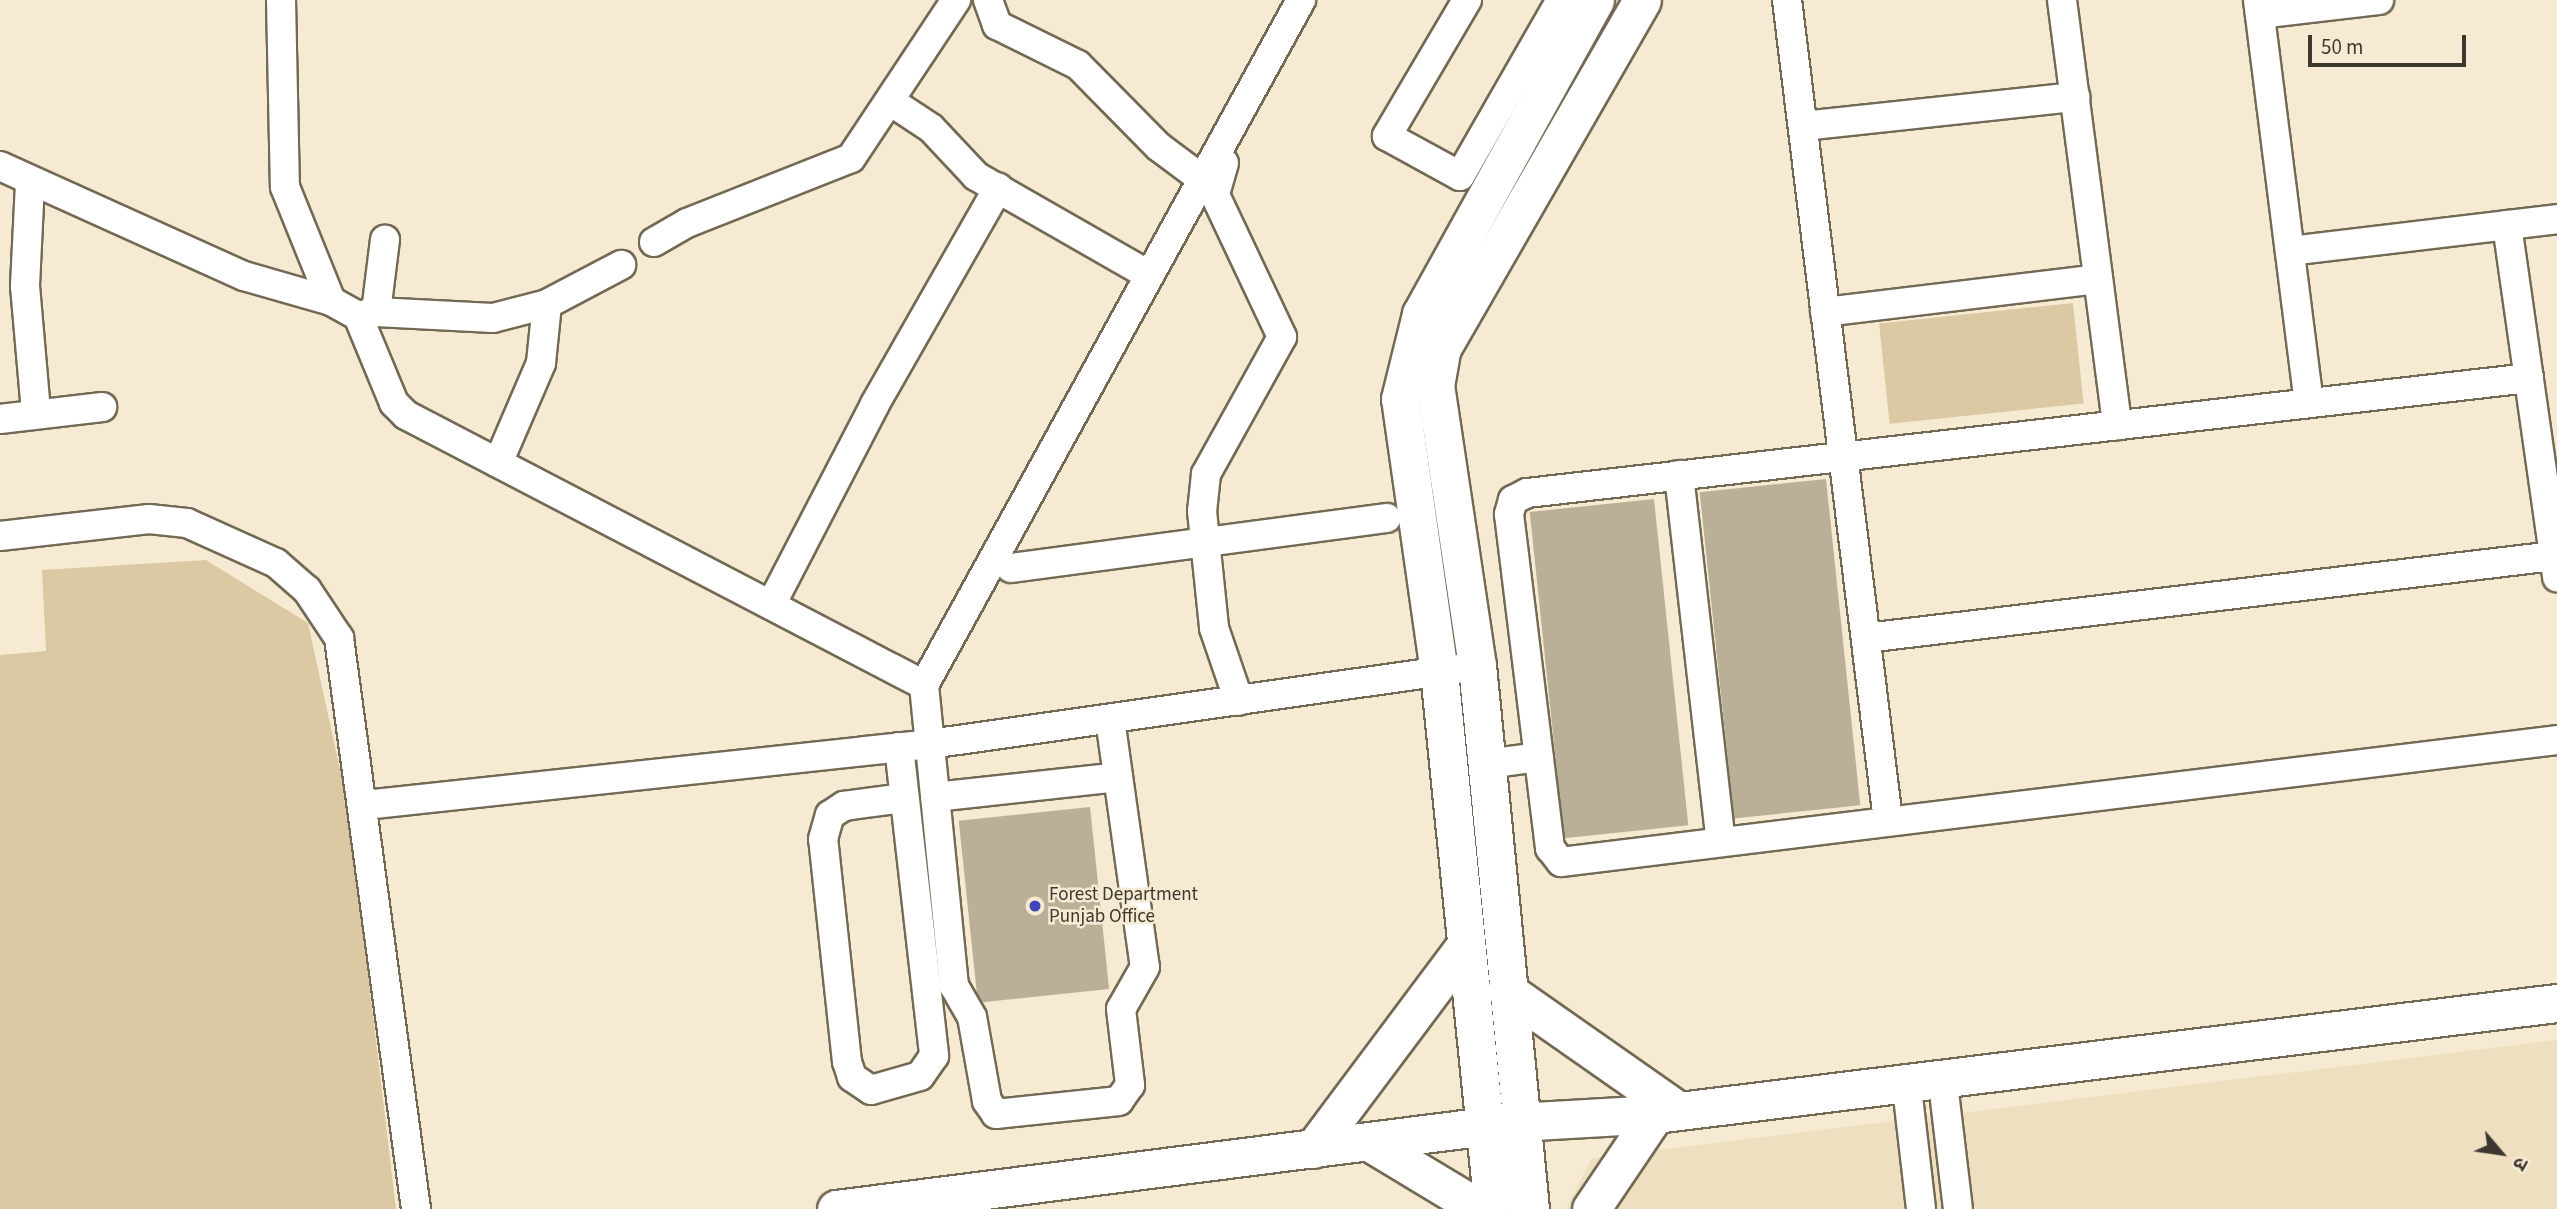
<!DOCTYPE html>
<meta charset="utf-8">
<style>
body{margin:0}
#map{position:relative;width:2557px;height:1209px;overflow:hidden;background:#f6ebd2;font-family:"Source Sans 3","Noto Sans Devanagari",sans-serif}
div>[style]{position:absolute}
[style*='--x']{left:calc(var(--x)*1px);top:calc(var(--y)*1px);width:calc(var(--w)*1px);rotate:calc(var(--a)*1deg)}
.built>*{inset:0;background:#eddfbf}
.green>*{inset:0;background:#dbc9a3;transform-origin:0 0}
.building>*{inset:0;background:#bab098;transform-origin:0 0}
.roads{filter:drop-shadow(2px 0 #736954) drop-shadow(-2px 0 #736954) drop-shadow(0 2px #736954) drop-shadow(0 -2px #736954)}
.minor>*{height:28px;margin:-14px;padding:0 14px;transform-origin:14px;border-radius:14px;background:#fff}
.major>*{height:37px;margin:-18.5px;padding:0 18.5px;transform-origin:18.5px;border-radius:18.5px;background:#fff}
.dots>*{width:19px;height:19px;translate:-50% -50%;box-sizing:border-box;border:4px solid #f6ebd2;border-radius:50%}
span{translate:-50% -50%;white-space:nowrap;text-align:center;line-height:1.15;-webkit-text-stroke:5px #f6ebd2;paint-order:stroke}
.poi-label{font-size:19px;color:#3d382f}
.left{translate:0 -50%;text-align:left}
.north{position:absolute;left:2466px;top:1118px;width:70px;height:70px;-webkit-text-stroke:5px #f6ebd2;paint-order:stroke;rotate:119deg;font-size:19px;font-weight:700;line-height:28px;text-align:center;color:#3d382f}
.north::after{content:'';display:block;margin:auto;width:24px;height:32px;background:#3d382f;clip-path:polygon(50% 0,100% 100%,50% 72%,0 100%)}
.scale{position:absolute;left:2308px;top:35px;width:158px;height:32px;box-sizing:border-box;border:4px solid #3d382f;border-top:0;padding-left:9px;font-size:21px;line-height:24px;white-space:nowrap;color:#3d382f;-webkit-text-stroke:5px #f6ebd2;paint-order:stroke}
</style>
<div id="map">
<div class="built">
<i style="clip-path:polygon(2557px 1040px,2557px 1209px,1566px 1209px,1592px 1158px)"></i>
</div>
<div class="green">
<i style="left:2073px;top:303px;width:101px;height:195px;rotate:84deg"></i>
<i style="clip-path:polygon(206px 560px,308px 623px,348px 806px,396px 1209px,0 1209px,0 655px,46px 651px,42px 570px)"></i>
</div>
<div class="building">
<i style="left:1826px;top:479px;width:328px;height:127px;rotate:84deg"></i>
<i style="left:1654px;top:499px;width:328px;height:125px;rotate:84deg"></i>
<i style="left:1090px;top:807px;width:183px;height:132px;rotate:84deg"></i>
</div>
<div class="roads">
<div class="minor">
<i style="--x:281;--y:0;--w:187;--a:88.8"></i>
<i style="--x:285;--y:187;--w:123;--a:68"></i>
<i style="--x:988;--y:0;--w:27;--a:70"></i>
<i style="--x:997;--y:25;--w:90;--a:26.3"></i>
<i style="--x:1078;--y:65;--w:115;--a:45.4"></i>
<i style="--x:1159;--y:147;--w:54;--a:36.7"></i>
<i style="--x:1467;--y:0;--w:158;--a:120.5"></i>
<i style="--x:1387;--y:136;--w:83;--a:28.7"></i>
<i style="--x:1460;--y:176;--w:203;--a:-60.2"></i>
<i style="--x:1787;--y:0;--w:826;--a:82.98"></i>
<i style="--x:2062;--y:0;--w:429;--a:82.6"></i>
<i style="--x:2258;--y:0;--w:406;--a:82.8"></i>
<i style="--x:2260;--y:14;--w:120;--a:-6.7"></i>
<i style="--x:890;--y:101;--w:49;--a:33.4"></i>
<i style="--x:931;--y:128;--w:66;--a:46.8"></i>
<i style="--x:976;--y:176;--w:199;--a:29.8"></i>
<i style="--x:1803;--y:126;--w:274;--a:-6.1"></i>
<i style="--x:1224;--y:163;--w:33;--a:106"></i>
<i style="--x:1215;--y:195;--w:157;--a:64.7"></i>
<i style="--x:1282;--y:337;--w:157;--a:119"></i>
<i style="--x:1206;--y:474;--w:37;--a:96"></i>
<i style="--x:1202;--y:511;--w:118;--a:84.1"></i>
<i style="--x:1214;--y:628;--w:77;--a:71.1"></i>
<i style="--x:0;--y:166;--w:268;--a:24.3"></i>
<i style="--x:244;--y:276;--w:91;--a:16"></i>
<i style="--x:331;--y:301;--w:31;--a:29"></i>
<i style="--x:358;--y:316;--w:94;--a:67.5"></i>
<i style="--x:394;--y:403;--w:17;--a:45"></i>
<i style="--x:406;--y:415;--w:584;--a:27.53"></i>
<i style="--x:30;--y:183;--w:103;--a:92.8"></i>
<i style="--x:25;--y:286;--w:127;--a:85"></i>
<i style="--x:2507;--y:225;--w:356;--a:81.9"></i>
<i style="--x:654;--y:242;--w:38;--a:-30"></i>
<i style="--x:687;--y:223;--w:176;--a:-21.6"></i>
<i style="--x:851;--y:158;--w:190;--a:-56.4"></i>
<i style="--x:2290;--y:251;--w:269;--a:-6.8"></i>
<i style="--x:376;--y:312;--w:73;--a:-82.9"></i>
<i style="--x:1825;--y:312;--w:275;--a:-6.9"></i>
<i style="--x:358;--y:316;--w:18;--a:-13"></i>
<i style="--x:376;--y:312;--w:117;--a:2.9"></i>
<i style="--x:493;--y:318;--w:56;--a:-14.5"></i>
<i style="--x:547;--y:304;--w:84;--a:-27.8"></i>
<i style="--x:2529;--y:378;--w:1009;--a:173.45"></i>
<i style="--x:1527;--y:493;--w:16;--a:153"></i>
<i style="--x:1513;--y:500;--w:15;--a:106"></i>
<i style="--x:1509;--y:514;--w:337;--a:83"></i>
<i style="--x:1550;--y:848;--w:18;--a:52"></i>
<i style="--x:1561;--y:862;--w:1003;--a:-6.98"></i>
<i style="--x:0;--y:419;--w:103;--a:-6.7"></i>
<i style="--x:498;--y:463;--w:109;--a:-66.7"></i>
<i style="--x:541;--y:363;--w:59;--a:-84.2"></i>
<i style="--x:1679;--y:475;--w:369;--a:83.5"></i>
<i style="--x:0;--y:536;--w:150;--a:-6.5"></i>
<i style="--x:149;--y:519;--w:38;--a:6"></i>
<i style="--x:187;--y:523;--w:98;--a:24.2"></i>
<i style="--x:276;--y:563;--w:41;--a:41.1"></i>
<i style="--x:307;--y:590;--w:58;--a:56.3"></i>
<i style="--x:339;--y:638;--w:576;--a:82.32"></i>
<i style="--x:1011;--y:568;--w:379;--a:-7.6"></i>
<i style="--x:771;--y:605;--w:226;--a:-62.6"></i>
<i style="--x:875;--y:404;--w:249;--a:-60.3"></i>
<i style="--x:1866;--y:638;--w:693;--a:-6.8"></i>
<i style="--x:1110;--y:719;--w:250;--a:82"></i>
<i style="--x:1145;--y:967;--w:48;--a:119.7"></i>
<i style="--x:1121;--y:1009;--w:77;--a:83.2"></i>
<i style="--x:1130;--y:1085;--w:19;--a:125"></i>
<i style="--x:1119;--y:1101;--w:124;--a:174"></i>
<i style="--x:996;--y:1114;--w:16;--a:-125"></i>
<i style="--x:987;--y:1101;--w:85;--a:-100.1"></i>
<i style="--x:972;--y:1017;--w:36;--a:-120"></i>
<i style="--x:954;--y:986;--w:302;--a:-95.7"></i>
<i style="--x:924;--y:685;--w:782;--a:-61.17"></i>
<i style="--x:899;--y:747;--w:311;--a:83.5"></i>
<i style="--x:934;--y:1056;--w:24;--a:125"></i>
<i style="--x:920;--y:1076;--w:51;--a:164.1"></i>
<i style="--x:871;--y:1090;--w:23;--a:-146"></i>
<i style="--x:852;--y:1077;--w:16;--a:-108"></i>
<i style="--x:847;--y:1062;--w:224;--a:-96.1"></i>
<i style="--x:823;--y:839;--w:25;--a:-74"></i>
<i style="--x:830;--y:815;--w:17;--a:-33"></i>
<i style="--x:844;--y:806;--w:61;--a:-7.6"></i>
<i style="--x:1486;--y:764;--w:53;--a:-7.5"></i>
<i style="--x:935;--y:797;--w:184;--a:-6.2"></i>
<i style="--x:365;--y:805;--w:568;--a:-6.16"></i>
<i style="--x:930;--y:744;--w:531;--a:-8.11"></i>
<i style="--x:1942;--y:1075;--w:135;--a:83.2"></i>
<i style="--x:1906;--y:1079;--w:131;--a:83.4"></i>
</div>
<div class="major">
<i style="--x:1506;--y:990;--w:208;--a:35"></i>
<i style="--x:1369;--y:1142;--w:130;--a:31.1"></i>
<i style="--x:1313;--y:1149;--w:254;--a:-53.2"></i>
<i style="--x:836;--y:1209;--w:688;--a:-7.27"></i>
<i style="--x:1518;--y:1122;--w:137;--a:-3.3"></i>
<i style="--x:1655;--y:1114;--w:909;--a:-7.02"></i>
<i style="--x:1493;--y:1209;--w:540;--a:-95.74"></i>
<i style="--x:1439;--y:672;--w:276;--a:-98.1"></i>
<i style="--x:1400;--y:399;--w:88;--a:-76.1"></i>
<i style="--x:1421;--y:314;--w:359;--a:-61"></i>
<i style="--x:1530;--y:1209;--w:546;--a:-95.57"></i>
<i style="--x:1477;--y:666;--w:283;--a:-98.5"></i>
<i style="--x:1435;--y:386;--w:39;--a:-80"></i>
<i style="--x:1442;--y:348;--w:401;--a:-60.1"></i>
<i style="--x:1591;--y:1209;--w:115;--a:-56"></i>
</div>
</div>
<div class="dots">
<i style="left:1035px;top:906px;background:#4244b9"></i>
</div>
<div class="poi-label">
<span class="left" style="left:1049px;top:906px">Forest Department<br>Punjab Office</span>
</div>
<div class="north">उ</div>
<div class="scale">50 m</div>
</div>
